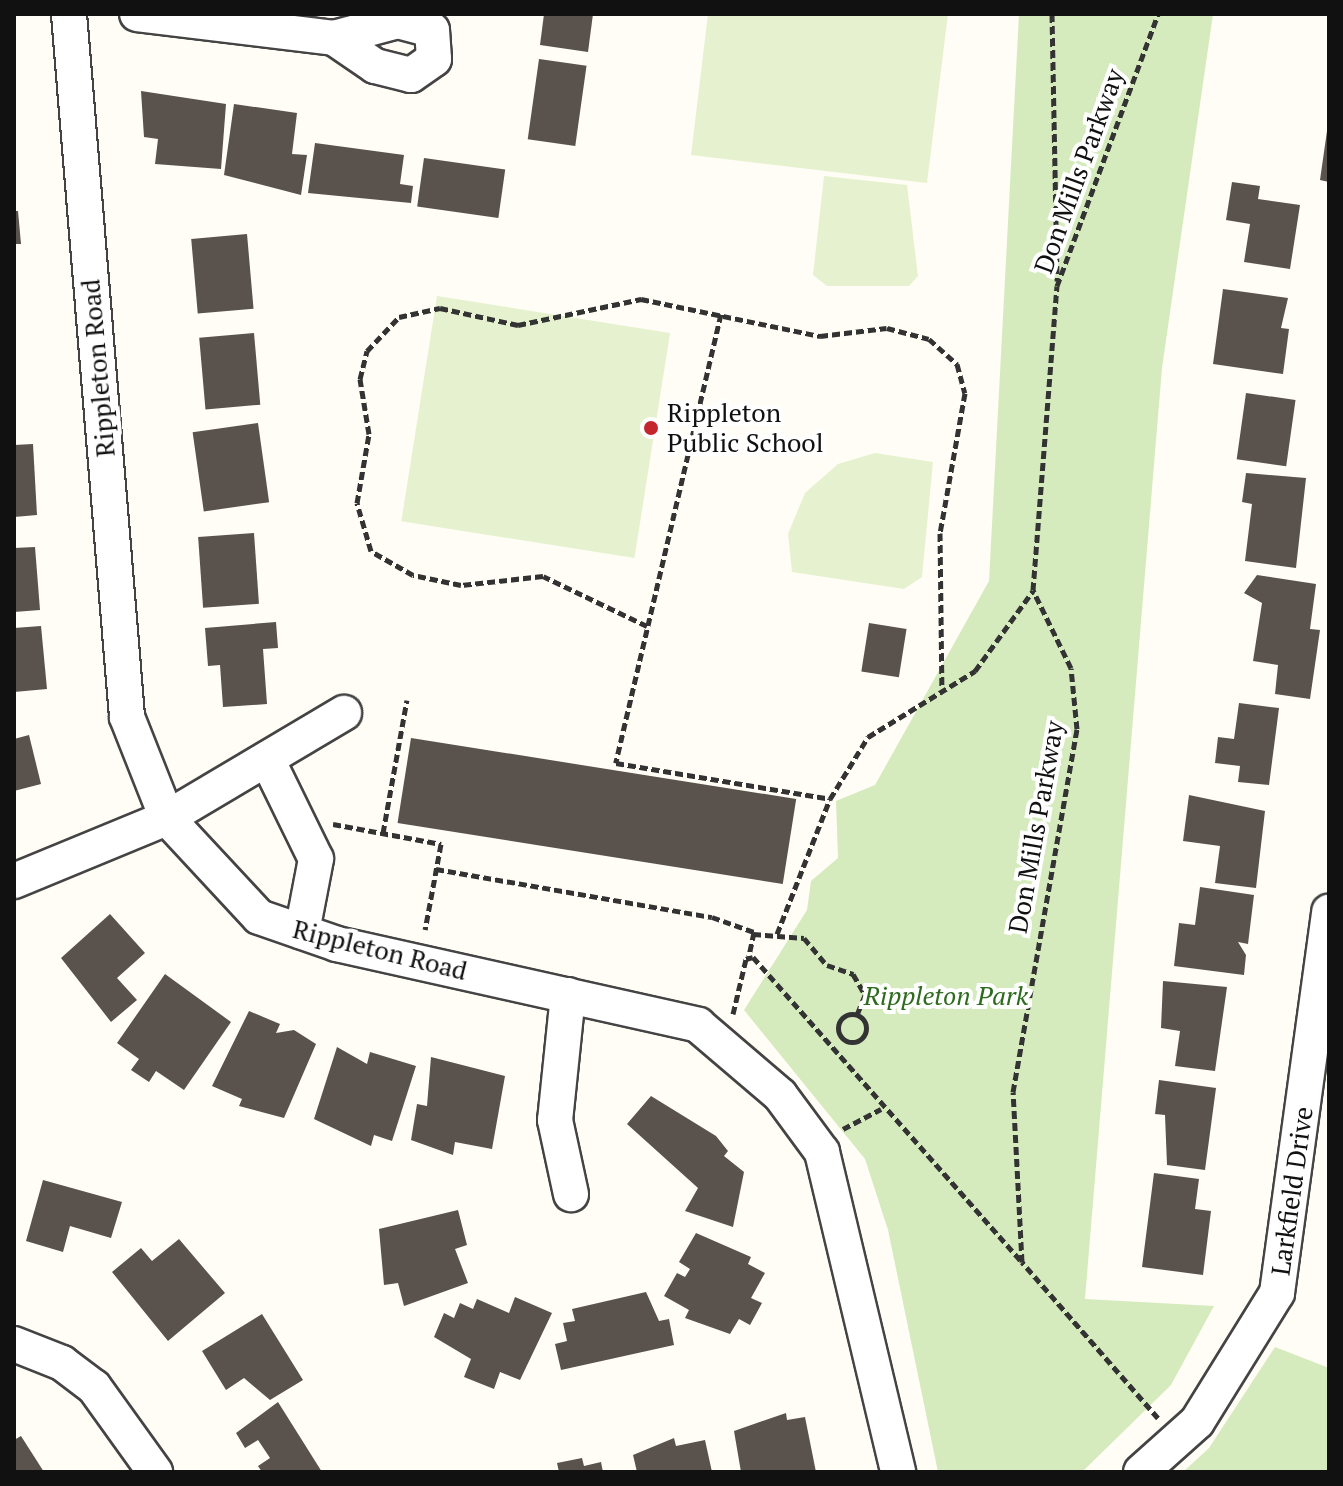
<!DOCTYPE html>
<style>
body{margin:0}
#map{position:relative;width:1343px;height:1486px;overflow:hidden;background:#fffdf5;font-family:"PT Serif",serif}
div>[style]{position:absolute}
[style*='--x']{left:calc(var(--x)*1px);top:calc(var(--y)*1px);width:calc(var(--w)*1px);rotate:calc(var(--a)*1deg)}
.green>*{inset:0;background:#d5ebbd}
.pitch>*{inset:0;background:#e6f2cf;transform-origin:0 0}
.building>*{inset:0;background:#5a524d;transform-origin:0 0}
.path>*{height:5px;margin-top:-2.5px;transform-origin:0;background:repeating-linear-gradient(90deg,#333 0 8px,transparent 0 12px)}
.path>.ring{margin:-2.5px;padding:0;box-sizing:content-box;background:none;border:5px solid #333;border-radius:50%}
.roads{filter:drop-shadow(2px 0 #444) drop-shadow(-2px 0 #444) drop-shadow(0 2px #444) drop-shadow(0 -2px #444)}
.minor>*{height:34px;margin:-17px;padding:0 17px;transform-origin:17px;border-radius:17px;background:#fff}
.dots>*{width:22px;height:22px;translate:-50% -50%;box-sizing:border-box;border:4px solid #fff;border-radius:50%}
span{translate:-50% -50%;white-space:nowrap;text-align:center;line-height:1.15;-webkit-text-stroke:8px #fff;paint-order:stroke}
.street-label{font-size:26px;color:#111}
.poi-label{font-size:26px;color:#111}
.left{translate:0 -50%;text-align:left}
.park-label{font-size:26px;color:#2f6b1f;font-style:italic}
.frame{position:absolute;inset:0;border:16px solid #111;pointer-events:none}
</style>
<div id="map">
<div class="green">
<i style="clip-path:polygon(1019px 14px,1213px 14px,1162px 368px,1085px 1299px,1214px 1306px,1171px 1385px,1082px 1472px,938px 1472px,888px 1230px,865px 1159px,744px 1010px,807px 910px,811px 881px,838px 858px,836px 801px,875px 785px,989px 581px)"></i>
<i style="clip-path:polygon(1275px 1347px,1329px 1368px,1329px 1472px,1183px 1472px,1209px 1448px)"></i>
</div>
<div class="pitch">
<i style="clip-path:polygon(708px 14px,948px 14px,927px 183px,691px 155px)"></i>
<i style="clip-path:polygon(824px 176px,907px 185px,918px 276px,909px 286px,827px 286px,813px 275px)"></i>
<i style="left:437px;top:296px;width:236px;height:228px;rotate:9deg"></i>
<i style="clip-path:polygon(875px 453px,933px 462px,922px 577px,904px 589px,792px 572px,788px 534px,805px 493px,838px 464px)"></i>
</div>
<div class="building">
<i style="clip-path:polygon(544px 14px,593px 14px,588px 52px,540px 45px)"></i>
<i style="left:539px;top:59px;width:48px;height:81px;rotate:8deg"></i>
<i style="clip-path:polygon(141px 91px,226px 104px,221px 169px,155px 164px,158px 139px,144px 137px)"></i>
<i style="clip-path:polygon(234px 104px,297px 113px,292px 154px,307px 155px,301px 195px,224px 175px)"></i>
<i style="clip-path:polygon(1327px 131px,1329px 132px,1329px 182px,1320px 180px)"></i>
<i style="clip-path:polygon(315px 143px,404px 155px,400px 184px,413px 186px,411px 203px,308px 193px)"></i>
<i style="left:424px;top:158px;width:82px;height:49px;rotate:8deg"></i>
<i style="clip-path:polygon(1232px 182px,1260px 186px,1258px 199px,1300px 205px,1290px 269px,1244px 262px,1250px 224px,1226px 220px)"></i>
<i style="clip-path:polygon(14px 211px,18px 211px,21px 244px,14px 244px)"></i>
<i style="left:247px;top:234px;width:75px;height:56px;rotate:85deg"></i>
<i style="clip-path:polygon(1223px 289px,1288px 298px,1281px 328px,1289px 329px,1283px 374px,1213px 364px)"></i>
<i style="left:254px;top:333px;width:72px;height:55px;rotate:85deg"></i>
<i style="left:1246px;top:393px;width:50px;height:67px;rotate:8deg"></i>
<i style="left:258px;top:423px;width:80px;height:66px;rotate:82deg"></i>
<i style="clip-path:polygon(33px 444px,37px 515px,14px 517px,14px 445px)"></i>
<i style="clip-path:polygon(1246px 473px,1306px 478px,1296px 568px,1245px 561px,1252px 504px,1242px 502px)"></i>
<i style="left:254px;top:533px;width:71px;height:56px;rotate:86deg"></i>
<i style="clip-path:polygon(35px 547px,40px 610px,14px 612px,14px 548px)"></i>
<i style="clip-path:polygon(1257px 575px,1316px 584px,1310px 629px,1320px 630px,1310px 699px,1275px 694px,1278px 665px,1253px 661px,1262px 603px,1244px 593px)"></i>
<i style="clip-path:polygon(276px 622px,278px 648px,263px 649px,267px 704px,223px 707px,220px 665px,208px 666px,205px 628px)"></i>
<i style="left:869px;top:623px;width:38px;height:49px;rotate:9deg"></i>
<i style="clip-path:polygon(41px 626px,47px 689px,14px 692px,14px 628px)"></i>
<i style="clip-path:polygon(1239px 703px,1279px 708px,1269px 785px,1238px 782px,1240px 766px,1215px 763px,1218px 737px,1234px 739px)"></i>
<i style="clip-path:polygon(29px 735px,41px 784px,14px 791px,14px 739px)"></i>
<i style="left:411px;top:738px;width:390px;height:86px;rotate:9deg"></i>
<i style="clip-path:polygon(1189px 795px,1265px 811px,1256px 888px,1215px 883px,1220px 846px,1183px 841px)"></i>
<i style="clip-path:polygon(1200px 887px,1254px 895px,1248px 944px,1238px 942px,1246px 955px,1244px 975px,1174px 966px,1179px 923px,1195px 925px)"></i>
<i style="clip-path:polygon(110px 914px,145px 953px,117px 978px,137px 1000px,111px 1022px,61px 958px)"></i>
<i style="clip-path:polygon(165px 974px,231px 1022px,184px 1090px,156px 1071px,149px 1082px,131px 1070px,139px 1059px,117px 1043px)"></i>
<i style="clip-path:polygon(1163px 981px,1227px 987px,1215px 1071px,1175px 1066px,1180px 1031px,1161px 1028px)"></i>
<i style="clip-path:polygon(249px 1011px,280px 1024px,276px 1033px,294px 1030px,316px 1044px,284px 1118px,239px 1106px,242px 1099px,212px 1086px)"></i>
<i style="clip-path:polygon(337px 1047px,367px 1064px,370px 1052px,416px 1066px,392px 1141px,374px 1135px,371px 1146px,314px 1119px)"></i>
<i style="clip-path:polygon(431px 1057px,505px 1076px,492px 1149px,455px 1142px,453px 1155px,411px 1140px,417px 1104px,427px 1106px)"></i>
<i style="clip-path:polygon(1159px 1080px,1216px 1088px,1205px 1170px,1167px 1165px,1165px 1115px,1155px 1114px)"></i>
<i style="clip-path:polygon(651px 1096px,716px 1136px,728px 1151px,724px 1156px,744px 1172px,733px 1227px,685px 1211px,698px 1188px,627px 1124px)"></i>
<i style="clip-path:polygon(1154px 1173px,1199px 1179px,1195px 1209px,1211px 1211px,1203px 1275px,1142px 1267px)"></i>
<i style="clip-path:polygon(43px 1180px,122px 1202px,111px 1238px,70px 1226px,63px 1252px,26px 1241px)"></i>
<i style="clip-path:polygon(458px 1210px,467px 1245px,455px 1249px,468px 1283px,404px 1306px,398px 1283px,384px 1285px,379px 1229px)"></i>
<i style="clip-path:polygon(696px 1233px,751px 1257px,748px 1264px,765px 1273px,751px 1298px,762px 1303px,750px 1325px,739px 1319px,730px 1334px,685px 1318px,689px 1310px,664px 1296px,677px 1273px,685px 1277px,690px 1269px,679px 1262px)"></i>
<i style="clip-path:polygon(179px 1239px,225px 1293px,168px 1341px,112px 1272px,141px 1248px,152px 1261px)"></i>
<i style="clip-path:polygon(646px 1292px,659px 1321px,669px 1319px,674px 1345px,561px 1370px,555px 1344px,567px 1341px,563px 1323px,575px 1321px,572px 1309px)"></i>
<i style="clip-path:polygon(515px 1297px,552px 1313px,520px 1380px,500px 1372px,494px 1389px,464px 1377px,471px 1359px,434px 1337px,444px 1313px,454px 1318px,460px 1303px,473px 1309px,477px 1299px,509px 1313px)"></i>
<i style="clip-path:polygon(262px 1314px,303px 1380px,270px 1400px,244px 1378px,226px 1390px,202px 1351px)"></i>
<i style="clip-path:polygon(278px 1402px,322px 1472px,262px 1472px,258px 1466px,270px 1458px,258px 1440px,245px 1448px,236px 1433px)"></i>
<i style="clip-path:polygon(786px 1413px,787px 1420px,805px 1417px,816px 1472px,741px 1472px,734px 1431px)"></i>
<i style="clip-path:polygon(21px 1436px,44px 1472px,14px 1472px,14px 1440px)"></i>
<i style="clip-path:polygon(674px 1438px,676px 1446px,705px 1440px,712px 1472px,637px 1472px,633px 1455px)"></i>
<i style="clip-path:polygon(582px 1458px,584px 1466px,601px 1462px,603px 1472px,559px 1472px,557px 1463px)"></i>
</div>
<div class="path">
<i style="--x:1052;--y:14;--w:267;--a:88.9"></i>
<i style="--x:721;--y:314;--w:461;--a:103.2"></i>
<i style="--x:616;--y:763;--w:217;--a:9.5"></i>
<i style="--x:647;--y:626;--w:115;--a:-154.3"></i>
<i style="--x:543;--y:576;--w:82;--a:173.7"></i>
<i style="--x:461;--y:585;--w:49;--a:-168.2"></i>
<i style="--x:413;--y:575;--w:48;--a:-150.3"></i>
<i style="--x:371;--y:551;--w:50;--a:-106.3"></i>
<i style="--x:357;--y:503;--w:70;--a:-80.1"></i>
<i style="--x:369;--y:434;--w:56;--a:-99.3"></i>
<i style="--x:360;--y:379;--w:29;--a:-76"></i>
<i style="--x:367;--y:351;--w:47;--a:-46.7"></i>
<i style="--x:399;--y:317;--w:42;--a:-12.4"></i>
<i style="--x:440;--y:308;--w:80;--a:12.3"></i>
<i style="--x:518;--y:325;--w:126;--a:-11.9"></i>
<i style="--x:641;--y:299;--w:183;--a:11.7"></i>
<i style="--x:820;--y:336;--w:67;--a:-6.8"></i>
<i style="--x:887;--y:328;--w:43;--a:14.7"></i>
<i style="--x:929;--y:339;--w:38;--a:42"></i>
<i style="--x:957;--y:364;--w:30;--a:75"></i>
<i style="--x:965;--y:393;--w:142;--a:100.1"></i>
<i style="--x:940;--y:533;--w:156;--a:89.3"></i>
<i style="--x:333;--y:824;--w:110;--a:10.5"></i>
<i style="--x:441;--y:844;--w:87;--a:100.5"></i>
<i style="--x:383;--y:833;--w:135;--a:-79.8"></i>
<i style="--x:436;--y:869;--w:280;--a:9.9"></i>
<i style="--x:712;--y:917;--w:45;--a:19.7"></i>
<i style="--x:754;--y:932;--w:25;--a:102"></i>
<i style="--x:753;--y:934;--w:51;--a:4.5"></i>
<i style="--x:804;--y:938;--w:35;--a:50"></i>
<i style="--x:827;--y:965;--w:28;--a:19"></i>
<i style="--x:853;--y:974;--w:24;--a:60"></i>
<i style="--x:865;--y:995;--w:22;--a:112"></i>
<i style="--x:777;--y:934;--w:145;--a:-68.6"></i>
<i style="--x:830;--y:799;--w:73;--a:-58.5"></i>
<i style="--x:868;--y:737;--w:126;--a:-31.7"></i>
<i style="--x:975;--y:671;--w:99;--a:-54.1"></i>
<i class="ring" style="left:838px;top:1014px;width:23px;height:23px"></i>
<i style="--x:733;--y:1014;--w:57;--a:-76.7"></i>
<i style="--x:746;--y:959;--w:7;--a:-16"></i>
<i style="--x:753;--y:957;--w:405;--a:48.6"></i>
<i style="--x:843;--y:1129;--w:43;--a:-27.8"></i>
<i style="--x:1158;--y:1418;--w:207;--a:-131.1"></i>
<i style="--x:1022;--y:1262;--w:170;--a:-93"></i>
<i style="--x:1013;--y:1092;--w:369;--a:-80"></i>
<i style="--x:1077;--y:729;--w:61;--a:-95.6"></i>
<i style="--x:1071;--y:668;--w:87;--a:-116"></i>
<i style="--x:1033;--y:590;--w:305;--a:-85.5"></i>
<i style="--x:1057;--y:286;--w:290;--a:-69.6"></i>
</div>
<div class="roads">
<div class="minor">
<i style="--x:69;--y:14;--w:705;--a:85.28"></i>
<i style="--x:127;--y:717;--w:109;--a:68.4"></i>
<i style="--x:167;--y:818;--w:135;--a:47.1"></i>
<i style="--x:259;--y:917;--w:83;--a:19.1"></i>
<i style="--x:337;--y:944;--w:370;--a:12.6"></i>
<i style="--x:698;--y:1025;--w:108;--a:40.5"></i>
<i style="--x:780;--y:1095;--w:71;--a:53.6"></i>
<i style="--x:822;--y:1152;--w:329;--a:76.6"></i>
<i style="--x:137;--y:14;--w:198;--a:6.9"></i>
<i style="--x:334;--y:38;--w:66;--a:-14.9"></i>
<i style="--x:398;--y:21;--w:35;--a:15"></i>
<i style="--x:432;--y:30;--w:29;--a:86"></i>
<i style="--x:434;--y:59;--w:28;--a:145"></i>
<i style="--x:411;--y:75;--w:37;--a:-166"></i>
<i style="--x:375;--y:66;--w:50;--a:-145.7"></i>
<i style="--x:267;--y:759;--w:111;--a:63.9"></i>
<i style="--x:316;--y:859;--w:74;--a:100.9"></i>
<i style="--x:14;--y:881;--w:165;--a:-22.4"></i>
<i style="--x:167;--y:818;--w:206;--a:-30.7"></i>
<i style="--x:568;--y:995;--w:126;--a:95.9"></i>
<i style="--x:555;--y:1120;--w:76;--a:77.8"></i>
<i style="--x:14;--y:1344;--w:52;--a:21.6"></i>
<i style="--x:62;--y:1363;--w:40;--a:37"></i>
<i style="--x:94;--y:1387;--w:105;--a:54.3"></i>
<i style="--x:1141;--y:1472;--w:75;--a:-41.8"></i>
<i style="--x:1197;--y:1422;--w:152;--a:-58.2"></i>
<i style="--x:1277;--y:1293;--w:385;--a:-82.2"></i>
</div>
</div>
<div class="dots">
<i style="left:651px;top:428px;background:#c4262e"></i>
</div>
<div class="street-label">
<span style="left:1079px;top:171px;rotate:-70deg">Don Mills Parkway</span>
<span style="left:98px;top:368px;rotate:-95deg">Rippleton Road</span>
<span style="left:1036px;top:827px;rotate:-80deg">Don Mills Parkway</span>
<span style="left:380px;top:950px;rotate:14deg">Rippleton Road</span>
<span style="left:1292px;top:1191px;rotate:-82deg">Larkfield Drive</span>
</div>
<div class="poi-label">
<span class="left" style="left:667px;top:428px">Rippleton<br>Public School</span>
</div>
<div class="park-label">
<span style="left:946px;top:996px">Rippleton Park</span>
</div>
<div class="frame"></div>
</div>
